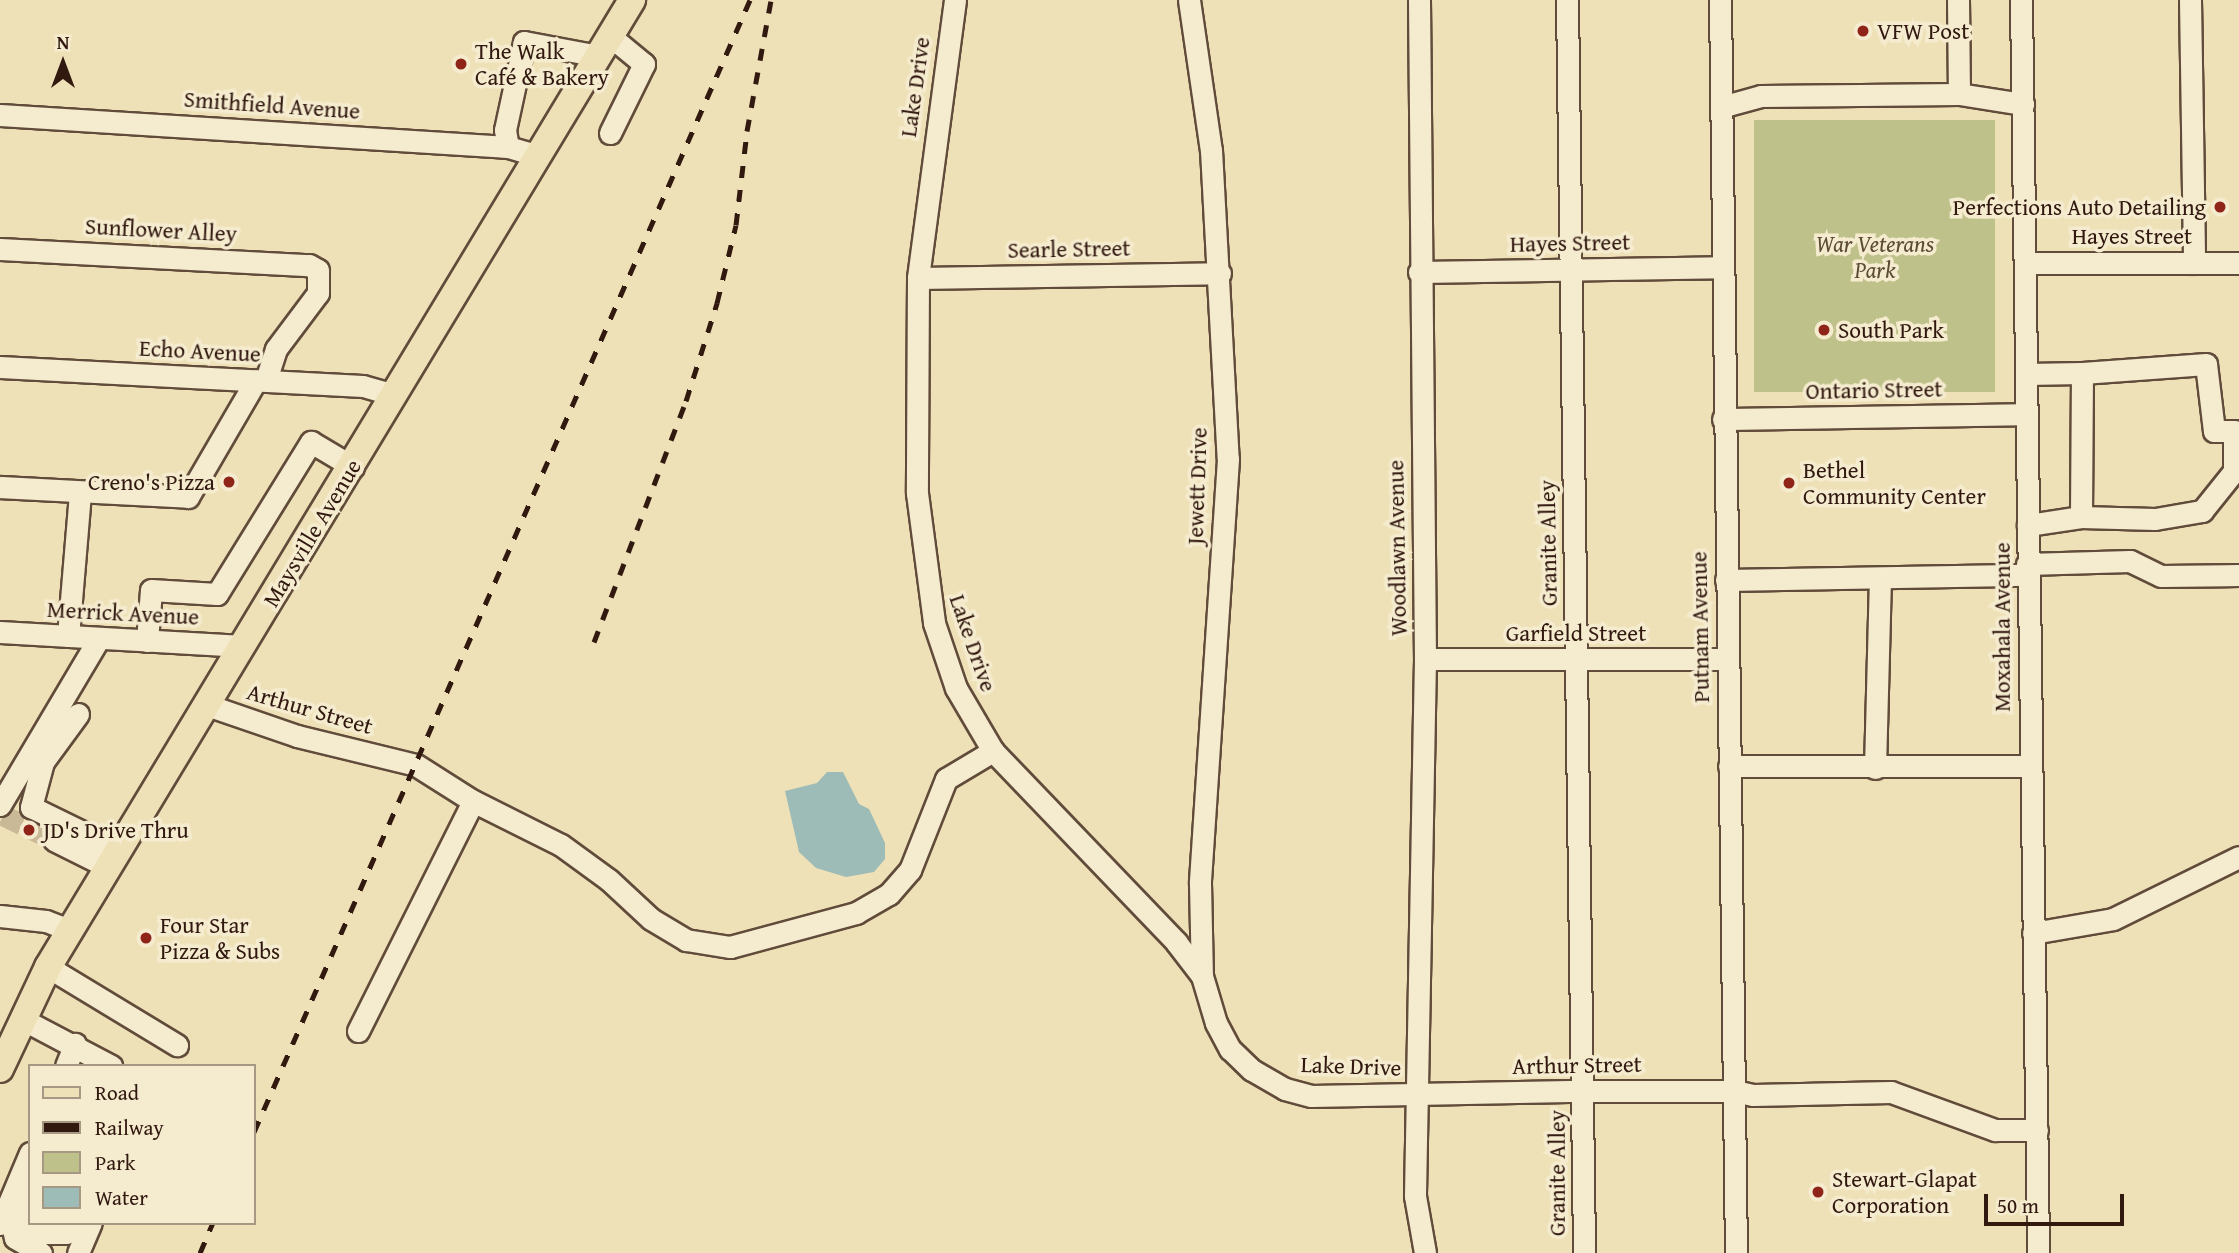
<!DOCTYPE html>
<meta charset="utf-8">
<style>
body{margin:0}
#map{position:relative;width:2239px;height:1253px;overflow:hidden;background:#efe1b7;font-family:"Gentium Book Plus",serif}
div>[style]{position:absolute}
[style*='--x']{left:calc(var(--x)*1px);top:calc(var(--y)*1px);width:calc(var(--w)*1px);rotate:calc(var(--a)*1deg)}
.green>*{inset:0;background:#bfc18a;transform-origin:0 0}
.water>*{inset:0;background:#9dbbb7}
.minor-tunnel>*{height:21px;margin-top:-10.5px;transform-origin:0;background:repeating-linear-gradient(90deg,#c9b996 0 21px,transparent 0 31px)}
.roads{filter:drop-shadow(2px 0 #614b3a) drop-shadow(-2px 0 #614b3a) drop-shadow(0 2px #614b3a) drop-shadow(0 -2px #614b3a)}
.minor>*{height:21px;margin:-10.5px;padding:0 10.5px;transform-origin:10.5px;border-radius:10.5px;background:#f5ecd0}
.major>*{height:26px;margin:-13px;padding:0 13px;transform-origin:13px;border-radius:13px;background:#efe1b7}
.rail>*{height:5px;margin-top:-2.5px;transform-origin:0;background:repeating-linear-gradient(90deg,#321910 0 12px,transparent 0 24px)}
.dots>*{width:19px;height:19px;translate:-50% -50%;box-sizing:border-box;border:4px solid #f5ecd0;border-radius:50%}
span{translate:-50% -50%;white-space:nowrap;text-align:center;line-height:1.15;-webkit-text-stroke:7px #f5ecd0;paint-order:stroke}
.poi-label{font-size:23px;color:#321910}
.left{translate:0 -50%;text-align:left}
.right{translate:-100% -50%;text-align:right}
.street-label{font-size:23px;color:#321910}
.park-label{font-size:23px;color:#5c4b35;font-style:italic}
.legend{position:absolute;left:28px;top:1064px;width:228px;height:161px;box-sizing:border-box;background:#f5ecd0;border:2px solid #a79883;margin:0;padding:9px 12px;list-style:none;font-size:21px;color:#321910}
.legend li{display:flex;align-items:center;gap:14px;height:35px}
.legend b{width:35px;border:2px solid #a79883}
.north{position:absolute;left:28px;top:28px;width:70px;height:70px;-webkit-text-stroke:5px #f5ecd0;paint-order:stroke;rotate:0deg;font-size:19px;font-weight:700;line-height:28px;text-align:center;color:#321910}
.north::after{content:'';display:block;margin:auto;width:24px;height:32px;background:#321910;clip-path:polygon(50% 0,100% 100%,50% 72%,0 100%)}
.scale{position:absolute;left:1984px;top:1194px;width:140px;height:32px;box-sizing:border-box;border:4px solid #321910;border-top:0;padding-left:9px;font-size:21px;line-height:24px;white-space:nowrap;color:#321910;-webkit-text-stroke:5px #f5ecd0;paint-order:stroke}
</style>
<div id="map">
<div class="green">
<i style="left:1995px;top:120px;width:272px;height:241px;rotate:90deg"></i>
</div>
<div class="water">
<i style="clip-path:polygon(827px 772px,843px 772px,859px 804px,869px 809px,885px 843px,885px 859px,874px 872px,846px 877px,816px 868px,799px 852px,785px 791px,817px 783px)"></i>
</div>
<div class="minor-tunnel">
<i style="--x:3;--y:815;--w:57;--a:26.1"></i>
</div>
<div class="roads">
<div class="minor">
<i style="--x:955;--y:0;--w:280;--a:97.6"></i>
<i style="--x:918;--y:278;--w:215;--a:90.3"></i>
<i style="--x:917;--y:493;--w:131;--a:82.5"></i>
<i style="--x:934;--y:623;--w:69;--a:71.3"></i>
<i style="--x:956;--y:688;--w:73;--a:59.6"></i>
<i style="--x:993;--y:751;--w:265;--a:46.2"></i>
<i style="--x:1176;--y:942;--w:43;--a:52.6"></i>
<i style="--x:1202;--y:976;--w:49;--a:73.4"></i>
<i style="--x:1216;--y:1023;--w:30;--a:62"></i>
<i style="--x:1230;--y:1049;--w:30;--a:44"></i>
<i style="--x:1252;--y:1070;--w:38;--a:30"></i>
<i style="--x:1285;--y:1089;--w:27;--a:15"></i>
<i style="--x:1311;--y:1096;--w:271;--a:-1.1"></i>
<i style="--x:1582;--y:1091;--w:153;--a:0"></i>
<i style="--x:1735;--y:1091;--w:18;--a:13"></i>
<i style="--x:1753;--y:1095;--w:138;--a:-1.2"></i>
<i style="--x:1891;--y:1092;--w:111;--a:20.1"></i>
<i style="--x:1995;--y:1130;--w:42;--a:0"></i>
<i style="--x:1189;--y:0;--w:152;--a:81.7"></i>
<i style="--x:1211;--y:150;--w:309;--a:86.9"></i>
<i style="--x:1228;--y:459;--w:425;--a:93.8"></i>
<i style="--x:1200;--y:883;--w:93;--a:88.8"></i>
<i style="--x:1419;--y:0;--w:659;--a:89.48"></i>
<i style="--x:1425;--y:659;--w:537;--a:91.07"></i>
<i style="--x:1415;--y:1196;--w:58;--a:80"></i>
<i style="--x:1567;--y:0;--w:1253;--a:89.22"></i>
<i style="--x:1720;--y:0;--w:1253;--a:89.27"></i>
<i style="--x:1958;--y:0;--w:94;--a:89.4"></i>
<i style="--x:2021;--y:0;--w:1253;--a:89.22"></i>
<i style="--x:2190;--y:0;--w:263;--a:89.1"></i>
<i style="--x:1721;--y:107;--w:41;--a:-15.4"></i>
<i style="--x:1761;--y:96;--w:198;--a:-0.6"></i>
<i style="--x:1959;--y:94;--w:65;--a:8.9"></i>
<i style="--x:0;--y:115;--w:509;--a:3.6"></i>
<i style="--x:508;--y:147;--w:32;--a:16"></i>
<i style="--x:610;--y:133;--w:77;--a:-63.8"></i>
<i style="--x:644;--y:64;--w:44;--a:-140.5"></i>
<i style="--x:508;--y:147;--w:17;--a:-100"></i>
<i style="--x:505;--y:130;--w:90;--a:-77.8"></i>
<i style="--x:524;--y:42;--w:76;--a:10.6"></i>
<i style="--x:0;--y:249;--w:309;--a:3"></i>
<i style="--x:309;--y:265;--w:10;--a:29"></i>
<i style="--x:318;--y:270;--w:23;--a:90"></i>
<i style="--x:318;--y:293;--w:70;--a:126.9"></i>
<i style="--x:276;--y:349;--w:33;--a:108"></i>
<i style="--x:2025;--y:263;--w:214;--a:0"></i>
<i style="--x:1419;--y:272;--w:303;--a:-0.9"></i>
<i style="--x:918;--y:278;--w:302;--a:-0.9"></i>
<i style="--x:0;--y:367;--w:363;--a:3"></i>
<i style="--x:363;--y:386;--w:33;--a:16"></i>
<i style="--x:2026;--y:374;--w:56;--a:-1"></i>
<i style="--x:2082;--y:373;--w:144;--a:90.4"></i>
<i style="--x:2081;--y:517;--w:54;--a:171.4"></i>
<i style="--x:1723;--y:419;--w:303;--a:-0.9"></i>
<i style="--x:0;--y:487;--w:188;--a:3"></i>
<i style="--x:188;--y:497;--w:135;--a:-59.8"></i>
<i style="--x:2081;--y:517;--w:74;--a:1.5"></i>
<i style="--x:2155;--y:519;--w:48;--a:-9.7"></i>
<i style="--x:2202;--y:511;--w:51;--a:-51.3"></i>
<i style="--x:2234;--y:471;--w:40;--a:-90"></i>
<i style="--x:2234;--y:431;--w:20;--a:180"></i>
<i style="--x:2214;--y:431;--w:67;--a:-96.8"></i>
<i style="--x:2206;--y:364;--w:124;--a:175.8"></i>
<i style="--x:2027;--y:564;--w:103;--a:-1.7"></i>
<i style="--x:2130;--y:561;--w:34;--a:26"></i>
<i style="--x:2161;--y:576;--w:78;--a:-0.7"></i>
<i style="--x:1726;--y:580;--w:301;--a:-1"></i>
<i style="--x:0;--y:632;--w:243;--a:3.3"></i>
<i style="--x:68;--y:636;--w:144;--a:-85.2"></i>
<i style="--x:147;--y:641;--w:51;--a:-85.5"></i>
<i style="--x:151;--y:590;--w:66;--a:3.5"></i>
<i style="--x:217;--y:594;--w:179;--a:-58.3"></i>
<i style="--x:311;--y:442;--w:49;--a:30.8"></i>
<i style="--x:1425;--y:659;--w:302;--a:0"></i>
<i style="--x:207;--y:705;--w:95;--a:19"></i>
<i style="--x:297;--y:736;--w:122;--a:13.7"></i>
<i style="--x:416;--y:765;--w:67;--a:32.3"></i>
<i style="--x:473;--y:801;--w:98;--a:26.6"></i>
<i style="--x:561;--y:845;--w:59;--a:36.1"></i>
<i style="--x:609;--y:880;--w:57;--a:42.9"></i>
<i style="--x:651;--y:919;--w:41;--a:31"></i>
<i style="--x:686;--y:940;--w:45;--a:9"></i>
<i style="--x:730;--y:947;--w:131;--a:-15.1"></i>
<i style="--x:856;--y:913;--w:38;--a:-30"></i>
<i style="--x:889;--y:894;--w:32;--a:-49"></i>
<i style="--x:910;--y:870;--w:98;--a:-68.4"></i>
<i style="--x:946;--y:779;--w:55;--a:-30.8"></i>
<i style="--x:78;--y:714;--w:59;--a:126.1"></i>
<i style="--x:43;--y:762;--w:47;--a:104.9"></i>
<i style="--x:31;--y:807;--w:98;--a:26"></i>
<i style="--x:1729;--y:766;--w:301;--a:0"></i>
<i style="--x:1875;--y:768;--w:190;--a:-88.5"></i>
<i style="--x:0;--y:805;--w:194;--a:-59.3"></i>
<i style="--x:54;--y:840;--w:60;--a:26.6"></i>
<i style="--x:0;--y:916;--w:46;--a:6.2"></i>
<i style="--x:46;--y:921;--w:25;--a:21"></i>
<i style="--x:2033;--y:933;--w:81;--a:-9.9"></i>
<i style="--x:2113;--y:919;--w:140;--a:-26.2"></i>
<i style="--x:48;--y:967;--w:151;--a:31.2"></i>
<i style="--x:22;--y:1019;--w:101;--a:27.8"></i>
<i style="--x:358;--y:1031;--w:257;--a:-63.4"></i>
<i style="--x:66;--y:1066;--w:24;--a:-68"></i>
<i style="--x:30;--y:1182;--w:23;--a:115"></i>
<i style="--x:20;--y:1203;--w:26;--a:69"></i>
<i style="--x:29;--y:1227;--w:12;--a:31"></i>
<i style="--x:39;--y:1233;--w:27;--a:0"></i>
<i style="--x:66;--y:1233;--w:13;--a:-51"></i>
<i style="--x:19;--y:1205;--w:20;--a:110"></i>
<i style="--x:12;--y:1224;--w:14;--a:78"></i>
<i style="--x:15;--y:1238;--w:30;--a:30"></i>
<i style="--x:0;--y:1224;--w:77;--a:-67.1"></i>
<i style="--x:78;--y:1253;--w:33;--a:-67"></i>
</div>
<div class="major">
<i style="--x:0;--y:1069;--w:113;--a:-64.8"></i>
<i style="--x:48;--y:967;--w:1130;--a:-58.87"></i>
</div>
</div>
<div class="rail">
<i style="--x:594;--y:642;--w:258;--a:-69.1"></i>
<i style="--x:686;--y:401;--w:103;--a:-72.4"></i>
<i style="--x:717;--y:303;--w:80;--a:-76.3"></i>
<i style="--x:736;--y:225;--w:95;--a:-83.3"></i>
<i style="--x:747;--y:131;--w:133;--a:-79.6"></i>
<i style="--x:254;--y:1132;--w:1236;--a:-66.34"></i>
<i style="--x:200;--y:1253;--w:33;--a:-67"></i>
</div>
<div class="dots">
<i style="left:1863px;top:31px;background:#8f2418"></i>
<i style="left:461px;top:64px;background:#8f2418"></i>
<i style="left:2220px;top:207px;background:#8f2418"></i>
<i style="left:1824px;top:330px;background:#8f2418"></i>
<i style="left:229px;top:482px;background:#8f2418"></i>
<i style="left:1789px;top:483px;background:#8f2418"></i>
<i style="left:29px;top:830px;background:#8f2418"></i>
<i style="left:146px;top:938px;background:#8f2418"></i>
<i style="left:1818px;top:1192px;background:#8f2418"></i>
</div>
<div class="poi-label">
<span class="left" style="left:1877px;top:31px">VFW Post</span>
<span class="left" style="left:475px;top:64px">The Walk<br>Café &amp; Bakery</span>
<span class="right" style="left:2206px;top:207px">Perfections Auto Detailing</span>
<span class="left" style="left:1838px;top:330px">South Park</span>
<span class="left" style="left:1803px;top:483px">Bethel<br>Community Center</span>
<span class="right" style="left:215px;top:482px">Creno's Pizza</span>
<span class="left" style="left:43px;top:830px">JD's Drive Thru</span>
<span class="left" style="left:160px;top:938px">Four Star<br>Pizza &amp; Subs</span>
<span class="left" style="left:1832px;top:1192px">Stewart-Glapat<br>Corporation</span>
</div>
<div class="street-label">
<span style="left:915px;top:87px;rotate:-82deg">Lake Drive</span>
<span style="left:272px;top:105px;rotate:4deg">Smithfield Avenue</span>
<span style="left:161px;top:230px;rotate:3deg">Sunflower Alley</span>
<span style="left:2132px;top:236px">Hayes Street</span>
<span style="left:1570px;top:243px;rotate:-1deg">Hayes Street</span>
<span style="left:1069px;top:249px;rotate:-1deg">Searle Street</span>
<span style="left:200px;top:351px;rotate:3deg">Echo Avenue</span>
<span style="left:1874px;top:390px;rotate:-1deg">Ontario Street</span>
<span style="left:1197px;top:486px;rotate:-88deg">Jewett Drive</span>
<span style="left:312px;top:533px;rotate:-59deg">Maysville Avenue</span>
<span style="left:1548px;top:543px;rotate:-91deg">Granite Alley</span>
<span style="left:1397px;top:548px;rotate:-91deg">Woodlawn Avenue</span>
<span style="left:123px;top:613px;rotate:3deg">Merrick Avenue</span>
<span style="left:1700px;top:627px;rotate:-91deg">Putnam Avenue</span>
<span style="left:2002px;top:627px;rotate:-90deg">Moxahala Avenue</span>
<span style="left:1576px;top:633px">Garfield Street</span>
<span style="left:973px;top:643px;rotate:71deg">Lake Drive</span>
<span style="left:310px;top:709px;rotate:16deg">Arthur Street</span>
<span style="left:1577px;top:1065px;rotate:-1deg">Arthur Street</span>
<span style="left:1351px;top:1066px;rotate:2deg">Lake Drive</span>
<span style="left:1557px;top:1173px;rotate:-90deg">Granite Alley</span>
</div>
<div class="park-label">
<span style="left:1875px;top:257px">War Veterans<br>Park</span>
</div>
<ul class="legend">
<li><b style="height:9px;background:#efe1b7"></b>Road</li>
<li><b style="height:9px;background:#321910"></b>Railway</li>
<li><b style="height:19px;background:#bfc18a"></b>Park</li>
<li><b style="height:19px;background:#9dbbb7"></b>Water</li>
</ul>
<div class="north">N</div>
<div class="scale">50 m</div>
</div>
